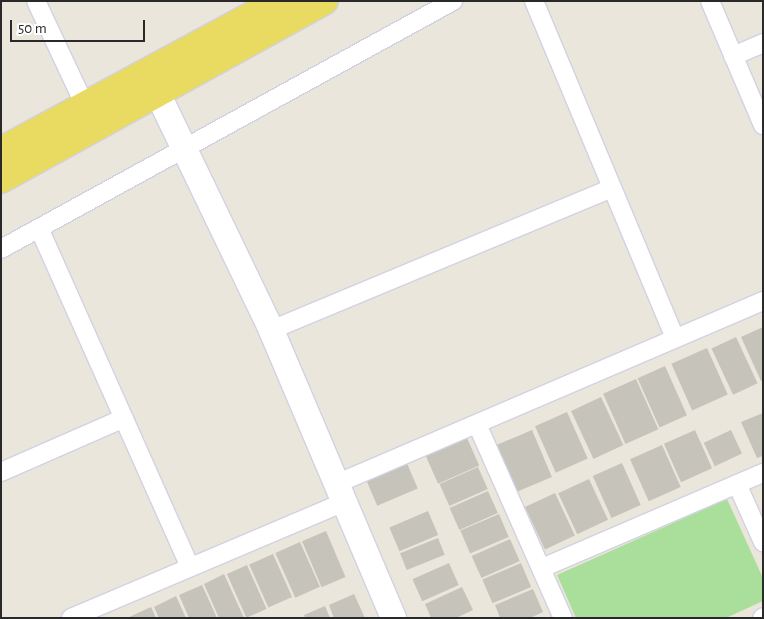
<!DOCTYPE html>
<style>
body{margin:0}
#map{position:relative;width:764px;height:619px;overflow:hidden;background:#ebe6dc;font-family:"Alegreya Sans",sans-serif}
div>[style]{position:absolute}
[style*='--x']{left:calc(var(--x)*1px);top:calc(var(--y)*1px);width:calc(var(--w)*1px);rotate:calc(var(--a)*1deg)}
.green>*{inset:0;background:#aadf9b}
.building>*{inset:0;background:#c6c3bb;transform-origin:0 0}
.roads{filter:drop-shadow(1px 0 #d1d2e1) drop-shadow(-1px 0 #d1d2e1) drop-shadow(0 1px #d1d2e1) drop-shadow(0 -1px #d1d2e1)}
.street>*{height:18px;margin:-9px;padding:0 9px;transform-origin:9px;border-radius:9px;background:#fff}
.secondary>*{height:25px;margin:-12.5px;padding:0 12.5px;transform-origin:12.5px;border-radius:12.5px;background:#fff}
.primary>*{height:28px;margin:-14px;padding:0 14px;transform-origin:14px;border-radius:14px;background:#e9da62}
span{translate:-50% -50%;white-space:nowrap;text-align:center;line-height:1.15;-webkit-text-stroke:4px #fff;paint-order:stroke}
.frame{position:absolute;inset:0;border:2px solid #292929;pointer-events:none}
.scale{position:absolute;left:10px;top:20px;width:135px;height:22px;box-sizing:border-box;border:2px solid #292929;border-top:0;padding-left:6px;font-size:15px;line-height:18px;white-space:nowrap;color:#292929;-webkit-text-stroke:4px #fff;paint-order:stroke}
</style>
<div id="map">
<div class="green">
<i style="clip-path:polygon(727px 499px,763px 578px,763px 601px,726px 618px,576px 618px,557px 575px)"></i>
</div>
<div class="building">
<i style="clip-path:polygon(763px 327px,763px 381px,761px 381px,741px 337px)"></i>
<i style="left:736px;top:337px;width:51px;height:27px;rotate:65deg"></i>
<i style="left:707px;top:348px;width:51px;height:39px;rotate:66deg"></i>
<i style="left:665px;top:366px;width:54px;height:30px;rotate:66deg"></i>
<i style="left:636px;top:379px;width:55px;height:36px;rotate:66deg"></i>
<i style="left:601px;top:397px;width:53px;height:33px;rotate:65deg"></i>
<i style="left:567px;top:412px;width:51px;height:35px;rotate:66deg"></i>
<i style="clip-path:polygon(763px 413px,763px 456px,757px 458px,741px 422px)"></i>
<i style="left:532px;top:430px;width:51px;height:38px;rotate:67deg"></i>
<i style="left:695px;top:430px;width:42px;height:34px;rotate:66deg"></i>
<i style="left:731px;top:430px;width:26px;height:30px;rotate:65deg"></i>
<i style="left:467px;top:438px;width:30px;height:45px;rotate:66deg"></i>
<i style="left:662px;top:445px;width:46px;height:35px;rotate:66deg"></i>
<i style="left:406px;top:461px;width:30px;height:44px;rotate:67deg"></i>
<i style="left:622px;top:463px;width:46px;height:32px;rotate:66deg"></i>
<i style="left:478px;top:467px;width:24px;height:42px;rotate:66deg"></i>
<i style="left:589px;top:479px;width:45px;height:34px;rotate:65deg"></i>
<i style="left:488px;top:491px;width:24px;height:42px;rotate:66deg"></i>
<i style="left:555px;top:493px;width:47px;height:33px;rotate:65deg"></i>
<i style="left:428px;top:511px;width:26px;height:42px;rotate:67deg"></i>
<i style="left:499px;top:514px;width:25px;height:42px;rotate:67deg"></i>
<i style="left:326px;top:531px;width:50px;height:26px;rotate:67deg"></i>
<i style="left:438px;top:538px;width:18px;height:41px;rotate:68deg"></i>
<i style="left:510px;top:539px;width:24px;height:42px;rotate:66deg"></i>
<i style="left:300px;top:542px;width:49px;height:27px;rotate:66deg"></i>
<i style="left:273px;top:554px;width:47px;height:26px;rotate:66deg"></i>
<i style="left:449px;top:563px;width:24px;height:40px;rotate:66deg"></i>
<i style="left:521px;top:563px;width:26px;height:42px;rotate:67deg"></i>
<i style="left:247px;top:565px;width:48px;height:22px;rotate:66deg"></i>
<i style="clip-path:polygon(224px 574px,244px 618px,219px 618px,204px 584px)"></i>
<i style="clip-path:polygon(202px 585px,217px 618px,189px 618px,179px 595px)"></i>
<i style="clip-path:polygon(462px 587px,473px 610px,456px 618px,431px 618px,425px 604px)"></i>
<i style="clip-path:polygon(533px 589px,543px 612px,530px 618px,500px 618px,495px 605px)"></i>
<i style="clip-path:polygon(354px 594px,365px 618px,334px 618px,329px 605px)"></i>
<i style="clip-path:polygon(176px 596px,186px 618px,159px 618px,154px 607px)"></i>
<i style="clip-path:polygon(325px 606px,330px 618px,305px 618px,304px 615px)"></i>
<i style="clip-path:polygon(151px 607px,156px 618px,127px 618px)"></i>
</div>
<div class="roads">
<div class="street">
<i style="--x:36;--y:1;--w:125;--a:64.9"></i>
<i style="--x:534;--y:1;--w:365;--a:67.3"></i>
<i style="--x:710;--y:1;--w:135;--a:66.9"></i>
<i style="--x:733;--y:56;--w:33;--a:-23"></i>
<i style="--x:39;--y:228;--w:371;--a:66"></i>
<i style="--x:1;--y:249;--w:516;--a:-28.75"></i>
<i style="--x:271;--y:330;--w:369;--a:-22.6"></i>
<i style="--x:477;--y:424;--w:212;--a:66.1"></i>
<i style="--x:1;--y:472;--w:134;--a:-23.7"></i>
<i style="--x:336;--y:484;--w:465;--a:-23.2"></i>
<i style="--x:737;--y:484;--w:64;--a:65.9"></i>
<i style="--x:542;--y:568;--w:241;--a:-23.3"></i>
<i style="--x:71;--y:618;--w:297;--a:-23"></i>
<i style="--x:762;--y:618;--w:1;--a:-45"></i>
</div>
<div class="secondary">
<i style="--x:149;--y:76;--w:282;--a:64.3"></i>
<i style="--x:271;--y:330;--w:313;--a:67"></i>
</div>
<div class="primary">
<i style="--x:1;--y:151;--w:316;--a:-28.3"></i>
<i style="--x:1;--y:179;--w:369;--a:-28.9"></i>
</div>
</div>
<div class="frame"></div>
<div class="scale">50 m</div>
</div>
